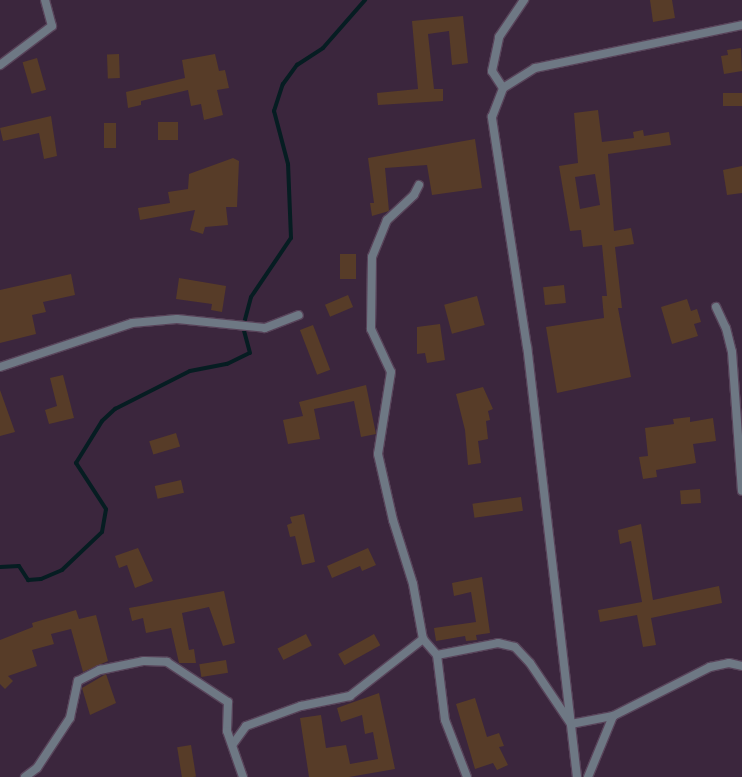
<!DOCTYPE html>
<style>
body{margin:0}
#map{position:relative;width:742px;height:777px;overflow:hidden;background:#3b263d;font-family:Arial,sans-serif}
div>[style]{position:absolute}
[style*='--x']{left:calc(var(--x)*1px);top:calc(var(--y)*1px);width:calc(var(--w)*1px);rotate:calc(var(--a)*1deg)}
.stream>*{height:4px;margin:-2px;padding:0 2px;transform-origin:2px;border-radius:2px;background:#061d22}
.building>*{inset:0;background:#573c28;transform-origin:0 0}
.roads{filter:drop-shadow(1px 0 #58445a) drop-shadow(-1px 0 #58445a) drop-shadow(0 1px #58445a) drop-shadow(0 -1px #58445a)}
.street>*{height:8px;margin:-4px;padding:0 4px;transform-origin:4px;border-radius:4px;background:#6e7884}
span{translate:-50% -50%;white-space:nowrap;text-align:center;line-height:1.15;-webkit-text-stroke:3.5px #3b263d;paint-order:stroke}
</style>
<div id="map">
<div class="stream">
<i style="--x:0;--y:567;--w:19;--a:-3"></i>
<i style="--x:19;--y:566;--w:17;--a:57"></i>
<i style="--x:28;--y:580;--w:13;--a:-4"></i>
<i style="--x:41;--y:579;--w:23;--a:-23"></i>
<i style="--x:62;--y:570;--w:55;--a:-43.5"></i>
<i style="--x:102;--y:532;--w:23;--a:-80"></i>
<i style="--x:106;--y:509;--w:55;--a:-123.1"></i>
<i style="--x:76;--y:463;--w:49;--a:-58.2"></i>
<i style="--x:102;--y:421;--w:18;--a:-43"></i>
<i style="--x:115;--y:409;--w:84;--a:-26.9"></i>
<i style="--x:190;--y:371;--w:38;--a:-11"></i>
<i style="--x:227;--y:364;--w:25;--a:-26"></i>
<i style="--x:250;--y:353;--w:27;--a:-105"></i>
<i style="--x:243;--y:327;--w:31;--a:-75"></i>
<i style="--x:251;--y:297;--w:71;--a:-55.9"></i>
<i style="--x:291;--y:238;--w:74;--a:-92.3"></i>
<i style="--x:288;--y:164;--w:55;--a:-104.8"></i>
<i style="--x:274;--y:111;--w:28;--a:-72"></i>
<i style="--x:283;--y:84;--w:24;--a:-54"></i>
<i style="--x:297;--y:65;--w:31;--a:-33"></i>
<i style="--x:323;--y:48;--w:64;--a:-48.8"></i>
</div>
<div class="building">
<i style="clip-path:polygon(650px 0,672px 0,675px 18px,653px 22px)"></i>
<i style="clip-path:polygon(463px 16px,468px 63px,452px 65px,449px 31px,428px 34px,434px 89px,443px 89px,443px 101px,378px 105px,377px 93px,418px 89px,412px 21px)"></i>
<i style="clip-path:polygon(741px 48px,742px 71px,724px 74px,721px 56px,728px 55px,727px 50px)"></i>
<i style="left:119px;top:54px;width:24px;height:12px;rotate:88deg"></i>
<i style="clip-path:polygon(215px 54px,219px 71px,225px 70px,229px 88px,217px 90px,223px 115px,204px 120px,201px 104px,191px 106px,188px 90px,141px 101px,141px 105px,128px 108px,126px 92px,185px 78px,182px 60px)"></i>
<i style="left:37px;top:58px;width:33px;height:15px;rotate:74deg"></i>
<i style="left:742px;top:93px;width:13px;height:19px;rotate:90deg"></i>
<i style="clip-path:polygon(evenodd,598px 110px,602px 142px,634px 138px,633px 132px,643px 130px,644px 136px,669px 132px,671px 145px,608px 154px,614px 231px,631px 228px,634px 244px,615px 247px,622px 308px,618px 308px,631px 377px,557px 393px,546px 327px,604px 318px,602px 296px,607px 296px,602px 245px,583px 247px,581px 230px,570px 231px,559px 166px,578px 163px,574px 113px,598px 110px,595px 174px,600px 205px,580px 209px,575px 177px,595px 174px)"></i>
<i style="clip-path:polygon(51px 116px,57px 156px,44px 159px,39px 133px,3px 141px,0 128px)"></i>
<i style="left:158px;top:122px;width:20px;height:18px"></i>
<i style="left:104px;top:123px;width:12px;height:25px"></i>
<i style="clip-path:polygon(475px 139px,482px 188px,432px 195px,427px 165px,385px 168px,389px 211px,372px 216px,370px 203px,374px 203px,368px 158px)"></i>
<i style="clip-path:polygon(233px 158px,239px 161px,237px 207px,226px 207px,228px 225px,205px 227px,203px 234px,190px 230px,195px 210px,140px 220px,138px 208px,170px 203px,168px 192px,188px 189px,189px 174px)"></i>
<i style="clip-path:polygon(742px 166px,742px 193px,727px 195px,723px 170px)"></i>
<i style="left:340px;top:254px;width:16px;height:25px"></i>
<i style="clip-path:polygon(71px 274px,75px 295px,43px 302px,46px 312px,32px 315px,36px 334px,0 343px,0 290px)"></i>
<i style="clip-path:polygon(179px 278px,226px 286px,222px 312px,211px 310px,212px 304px,176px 299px)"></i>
<i style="left:564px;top:285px;width:18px;height:21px;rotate:84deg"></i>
<i style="left:348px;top:295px;width:13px;height:25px;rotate:67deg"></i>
<i style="left:477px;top:296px;width:30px;height:34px;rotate:75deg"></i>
<i style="clip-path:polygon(687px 299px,691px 311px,697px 309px,701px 322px,694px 324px,698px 336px,672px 344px,661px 307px)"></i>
<i style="clip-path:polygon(440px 324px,445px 360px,427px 363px,425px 353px,417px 354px,417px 327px)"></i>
<i style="left:313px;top:325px;width:48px;height:14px;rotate:69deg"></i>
<i style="clip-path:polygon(63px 375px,74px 418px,49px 424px,45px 410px,57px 406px,50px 378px)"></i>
<i style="clip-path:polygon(366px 385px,376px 434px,361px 437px,354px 401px,314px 409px,320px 439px,288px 444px,283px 420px,303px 416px,299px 402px)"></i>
<i style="clip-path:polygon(483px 387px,493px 409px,488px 411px,490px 420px,486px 421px,488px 439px,478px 441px,481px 463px,468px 465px,465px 430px,456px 394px)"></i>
<i style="clip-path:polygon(0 390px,15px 432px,0 436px)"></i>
<i style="clip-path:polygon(690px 417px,690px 422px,713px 418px,716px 441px,693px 444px,696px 463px,656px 470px,657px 477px,643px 479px,639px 457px,648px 456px,645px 428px,674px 424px,673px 419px)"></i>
<i style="left:176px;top:433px;width:14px;height:28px;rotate:73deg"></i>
<i style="left:181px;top:480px;width:13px;height:27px;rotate:77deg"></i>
<i style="left:700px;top:489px;width:14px;height:20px;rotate:86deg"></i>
<i style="left:521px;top:497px;width:14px;height:49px;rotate:82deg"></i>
<i style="clip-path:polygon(304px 514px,315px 562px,302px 565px,295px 536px,290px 537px,287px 525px,292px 523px,290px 517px)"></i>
<i style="clip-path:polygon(641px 524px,653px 600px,719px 586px,722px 603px,651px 618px,656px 645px,643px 647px,637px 615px,600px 622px,598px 610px,642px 602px,631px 541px,620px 544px,618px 530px)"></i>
<i style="clip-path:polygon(138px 548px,153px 581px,135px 588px,127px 565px,119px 568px,115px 556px)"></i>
<i style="clip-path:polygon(368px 548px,376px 565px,362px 571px,360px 566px,332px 578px,327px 566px)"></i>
<i style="clip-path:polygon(482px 577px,490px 633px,476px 635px,477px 640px,466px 641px,465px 636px,436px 641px,434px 628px,476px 622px,471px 592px,454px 596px,452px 583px)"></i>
<i style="clip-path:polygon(224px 591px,235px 643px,223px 646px,209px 607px,182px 613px,189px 650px,194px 649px,196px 663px,179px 663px,171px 628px,146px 633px,143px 618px,132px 621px,129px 608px)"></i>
<i style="clip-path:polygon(76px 610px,79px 619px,96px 615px,108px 661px,83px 672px,71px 629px,51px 634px,54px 644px,32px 650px,37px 666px,8px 676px,13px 681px,5px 689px,0 684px,0 640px,33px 627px,32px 623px)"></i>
<i style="left:306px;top:634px;width:13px;height:32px;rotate:63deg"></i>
<i style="left:374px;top:634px;width:13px;height:41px;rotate:61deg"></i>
<i style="left:226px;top:660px;width:13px;height:27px;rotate:81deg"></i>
<i style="clip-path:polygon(106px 674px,116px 703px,90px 715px,82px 688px)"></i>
<i style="clip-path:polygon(379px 693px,395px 769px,349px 777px,309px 777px,300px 718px,321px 715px,326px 748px,346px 745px,350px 764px,378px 759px,373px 732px,365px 734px,362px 715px,341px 722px,337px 708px)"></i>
<i style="clip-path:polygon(475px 698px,487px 737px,499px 733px,504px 746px,499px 747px,508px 765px,497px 770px,493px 763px,475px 769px,456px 704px)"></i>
<i style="left:191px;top:745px;width:32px;height:14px;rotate:81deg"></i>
</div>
<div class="roads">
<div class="street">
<i style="--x:0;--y:65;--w:65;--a:-36.9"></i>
<i style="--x:52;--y:26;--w:27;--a:-105"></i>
<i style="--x:503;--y:88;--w:20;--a:-123"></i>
<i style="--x:492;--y:71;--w:35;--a:-78"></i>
<i style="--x:499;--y:37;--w:45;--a:-56"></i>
<i style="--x:419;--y:185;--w:11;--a:117"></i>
<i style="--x:414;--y:195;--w:37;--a:137"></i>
<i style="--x:387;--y:220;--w:40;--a:112"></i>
<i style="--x:372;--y:257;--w:72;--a:90.8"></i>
<i style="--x:371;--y:329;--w:47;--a:65.1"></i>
<i style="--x:391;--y:372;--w:83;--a:99"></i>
<i style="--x:378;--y:454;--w:68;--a:77.2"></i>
<i style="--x:393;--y:520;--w:67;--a:72.6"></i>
<i style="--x:413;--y:584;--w:56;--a:79.7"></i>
<i style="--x:423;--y:639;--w:21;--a:49"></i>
<i style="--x:437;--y:655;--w:65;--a:83"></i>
<i style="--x:445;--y:720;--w:61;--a:68.9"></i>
<i style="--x:716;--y:307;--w:23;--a:65"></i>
<i style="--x:726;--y:328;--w:25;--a:76"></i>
<i style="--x:732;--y:352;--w:139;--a:85.9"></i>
<i style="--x:0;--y:367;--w:139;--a:-18.4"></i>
<i style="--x:132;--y:323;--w:45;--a:-5.1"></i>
<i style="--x:177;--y:319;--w:88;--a:5.8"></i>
<i style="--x:265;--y:328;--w:36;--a:-21"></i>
<i style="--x:437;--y:655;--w:62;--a:-11.1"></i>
<i style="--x:498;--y:643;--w:17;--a:13"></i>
<i style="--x:515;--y:647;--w:22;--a:47"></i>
<i style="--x:530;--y:663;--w:73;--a:56.1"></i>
<i style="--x:571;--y:724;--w:43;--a:-10.8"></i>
<i style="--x:613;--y:716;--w:109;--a:-26.8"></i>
<i style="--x:710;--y:667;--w:19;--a:-12"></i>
<i style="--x:729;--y:663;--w:13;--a:13"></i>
<i style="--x:233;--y:744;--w:22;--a:-54"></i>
<i style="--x:246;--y:726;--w:59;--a:-20"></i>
<i style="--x:301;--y:706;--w:50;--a:-11.5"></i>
<i style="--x:350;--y:696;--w:93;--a:-38"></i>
<i style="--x:25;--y:777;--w:15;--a:-37"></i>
<i style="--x:37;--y:768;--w:60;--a:-56.6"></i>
<i style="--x:70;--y:718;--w:38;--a:-78"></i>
<i style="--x:78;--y:681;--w:25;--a:-27"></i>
<i style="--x:100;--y:670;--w:45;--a:-11.6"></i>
<i style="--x:144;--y:661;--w:23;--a:2"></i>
<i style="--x:167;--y:662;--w:73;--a:33.3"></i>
<i style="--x:228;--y:702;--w:29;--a:92"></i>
<i style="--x:227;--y:731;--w:49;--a:70.8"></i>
<i style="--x:577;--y:777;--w:433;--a:-96.6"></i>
<i style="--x:527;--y:347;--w:233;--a:-98.7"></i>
<i style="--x:492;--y:117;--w:31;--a:-69"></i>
<i style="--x:503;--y:88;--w:38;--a:-32"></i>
<i style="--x:535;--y:68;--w:211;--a:-11.7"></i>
<i style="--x:588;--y:777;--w:66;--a:-67.7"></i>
</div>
</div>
</div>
